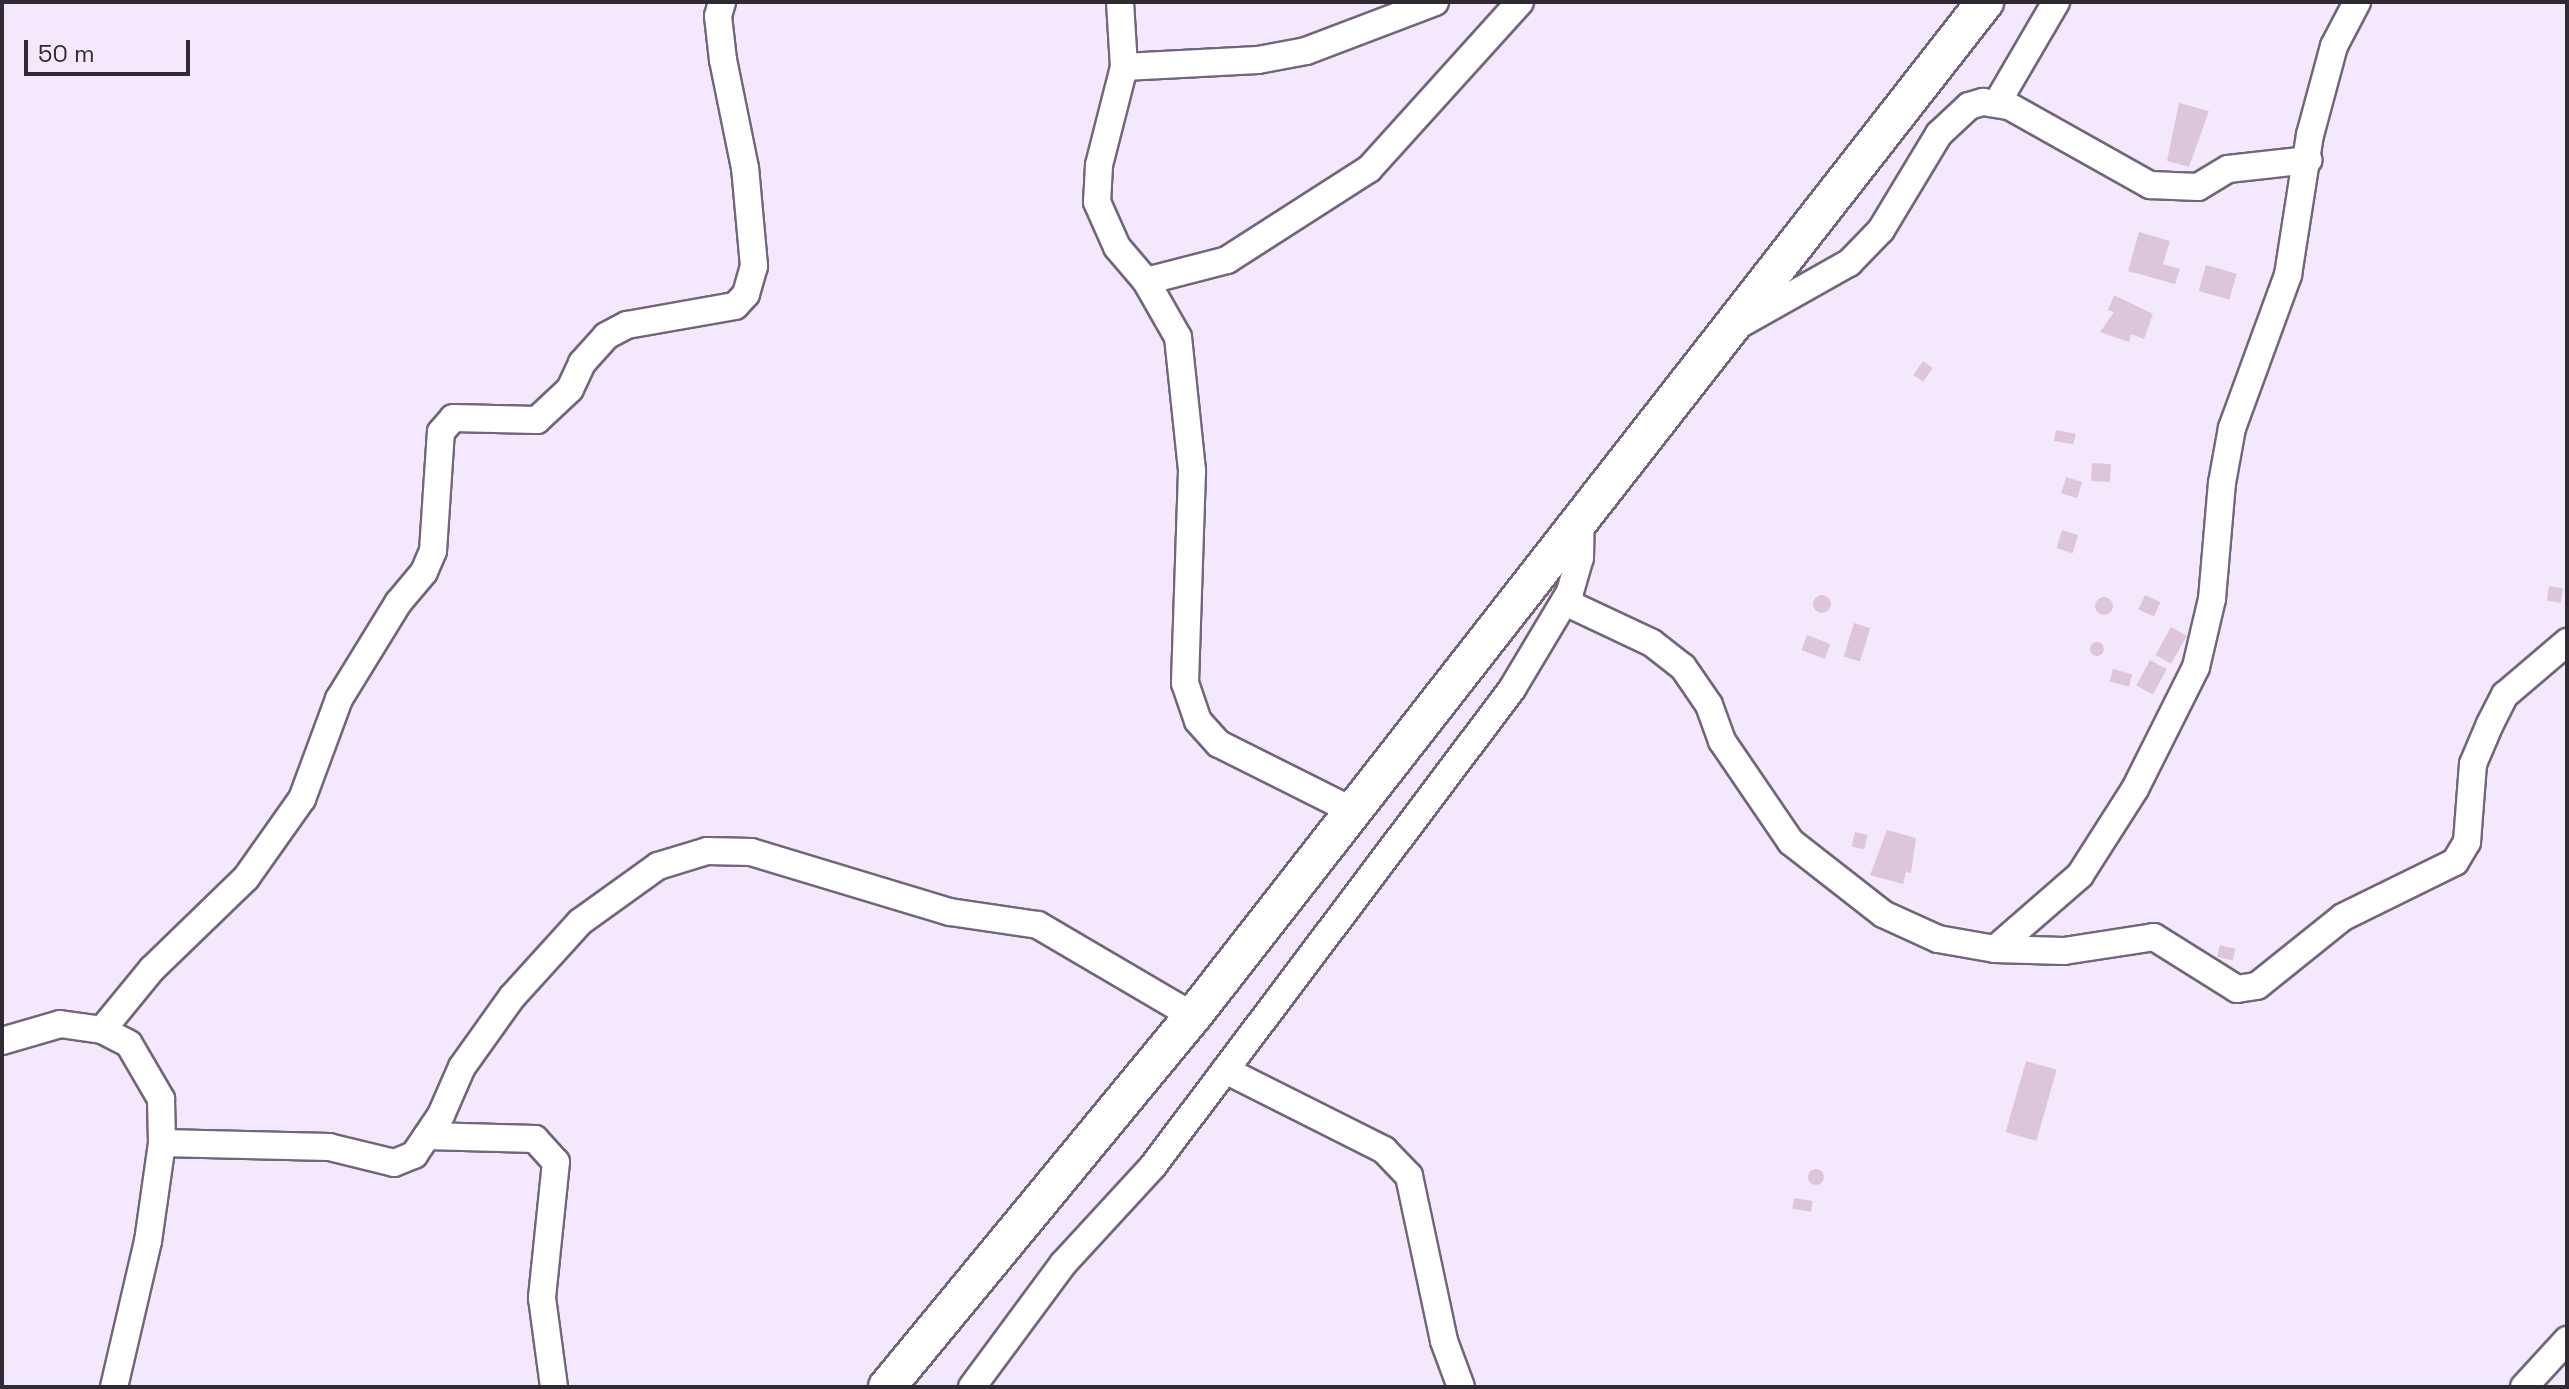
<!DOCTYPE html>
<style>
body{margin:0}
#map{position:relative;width:2569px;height:1389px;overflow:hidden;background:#f4e9fc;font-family:"Space Grotesk",sans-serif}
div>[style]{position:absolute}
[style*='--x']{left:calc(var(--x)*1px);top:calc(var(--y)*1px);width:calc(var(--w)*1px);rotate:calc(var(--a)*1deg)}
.building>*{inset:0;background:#ddc6da;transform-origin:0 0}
.round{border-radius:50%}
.roads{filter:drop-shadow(2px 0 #73667c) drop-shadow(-2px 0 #73667c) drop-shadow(0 2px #73667c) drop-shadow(0 -2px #73667c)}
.minor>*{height:26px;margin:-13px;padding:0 13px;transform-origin:13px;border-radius:13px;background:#fff}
.secondary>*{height:36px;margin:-18px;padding:0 18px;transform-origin:18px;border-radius:18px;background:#fff}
span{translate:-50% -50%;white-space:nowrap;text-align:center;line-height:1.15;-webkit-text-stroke:7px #f4e9fc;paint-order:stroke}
.frame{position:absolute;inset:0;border:4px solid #2f2a33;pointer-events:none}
.scale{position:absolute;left:24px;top:40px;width:166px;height:36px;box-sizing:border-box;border:4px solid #2f2a33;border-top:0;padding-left:10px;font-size:24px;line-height:28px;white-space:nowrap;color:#2f2a33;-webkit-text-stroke:6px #f4e9fc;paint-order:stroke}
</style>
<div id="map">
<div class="building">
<i style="clip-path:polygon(2179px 103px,2209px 111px,2189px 167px,2167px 161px)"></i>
<i style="clip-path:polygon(2139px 232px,2170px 241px,2163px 264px,2180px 269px,2175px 284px,2128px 271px)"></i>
<i style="left:2206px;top:265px;width:32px;height:27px;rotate:16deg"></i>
<i style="clip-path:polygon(2114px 295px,2153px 314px,2144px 339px,2131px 334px,2129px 342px,2100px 332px,2114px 312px,2108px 310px)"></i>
<i style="left:1923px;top:361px;width:12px;height:17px;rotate:35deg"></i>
<i style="left:2056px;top:430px;width:20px;height:11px;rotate:11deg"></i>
<i style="left:2092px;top:463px;width:19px;height:18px;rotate:3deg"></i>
<i style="left:2066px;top:477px;width:17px;height:17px;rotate:17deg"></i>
<i style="left:2062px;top:530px;width:17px;height:19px;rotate:17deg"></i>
<i style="left:2549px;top:586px;width:14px;height:15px;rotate:8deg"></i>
<i style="left:2145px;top:595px;width:17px;height:16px;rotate:24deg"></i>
<i class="round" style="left:1813px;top:595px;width:18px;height:18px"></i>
<i class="round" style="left:2095px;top:597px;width:18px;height:18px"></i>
<i style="left:1854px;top:623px;width:17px;height:35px;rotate:17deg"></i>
<i style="left:2171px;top:627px;width:18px;height:32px;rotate:29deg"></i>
<i style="left:1807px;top:635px;width:25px;height:16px;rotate:21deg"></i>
<i class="round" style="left:2090px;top:642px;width:14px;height:14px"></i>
<i style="left:2150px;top:660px;width:19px;height:29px;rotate:28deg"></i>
<i style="left:2113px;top:669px;width:20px;height:13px;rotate:15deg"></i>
<i style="clip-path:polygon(1887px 830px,1916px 838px,1911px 873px,1906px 872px,1903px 884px,1870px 875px)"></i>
<i style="left:1855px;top:832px;width:13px;height:15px;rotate:13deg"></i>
<i style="left:2220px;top:945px;width:16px;height:12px;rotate:14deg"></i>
<i style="left:2026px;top:1061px;width:32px;height:74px;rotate:16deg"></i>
<i class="round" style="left:1808px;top:1169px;width:16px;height:16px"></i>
<i style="left:1794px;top:1198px;width:19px;height:11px;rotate:9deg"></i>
</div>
<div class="roads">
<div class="minor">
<i style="--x:1120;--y:2;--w:65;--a:86.5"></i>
<i style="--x:1124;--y:67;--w:101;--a:104.3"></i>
<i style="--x:1099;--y:165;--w:37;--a:93"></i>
<i style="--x:1097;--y:202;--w:49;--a:66"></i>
<i style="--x:1117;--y:247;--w:45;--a:49.5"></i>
<i style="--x:1146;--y:281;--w:64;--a:60.3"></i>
<i style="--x:1178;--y:337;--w:135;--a:84"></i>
<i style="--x:1192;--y:471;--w:212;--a:91.9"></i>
<i style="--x:1185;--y:683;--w:40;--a:71.1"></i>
<i style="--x:1198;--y:721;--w:31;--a:48"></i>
<i style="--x:1219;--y:744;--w:150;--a:26.6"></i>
<i style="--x:1124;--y:67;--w:134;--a:-3"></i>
<i style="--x:1258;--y:60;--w:49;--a:-10.6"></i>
<i style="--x:1306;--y:51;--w:138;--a:-20.8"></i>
<i style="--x:1997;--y:103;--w:117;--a:-59.7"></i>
<i style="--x:1146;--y:281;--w:84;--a:-14.5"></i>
<i style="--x:1227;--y:260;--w:169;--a:-32.7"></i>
<i style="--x:1369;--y:169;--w:225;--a:-47.9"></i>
<i style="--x:1737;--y:326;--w:129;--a:-29.4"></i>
<i style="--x:1849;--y:263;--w:46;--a:-45.9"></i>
<i style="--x:1881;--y:230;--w:112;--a:-58.9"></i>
<i style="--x:1939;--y:134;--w:41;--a:-43"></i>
<i style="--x:1969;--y:106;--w:15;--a:-16"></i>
<i style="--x:1983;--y:102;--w:26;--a:9"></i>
<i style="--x:2009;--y:106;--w:162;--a:29.3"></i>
<i style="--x:2150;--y:185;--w:48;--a:2.4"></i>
<i style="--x:2198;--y:187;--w:35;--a:-31"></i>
<i style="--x:2228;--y:169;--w:81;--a:-6.4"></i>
<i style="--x:1565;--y:602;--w:96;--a:25.2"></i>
<i style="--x:1652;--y:643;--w:39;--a:38"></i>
<i style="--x:1683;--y:667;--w:46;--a:55.6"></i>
<i style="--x:1709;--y:705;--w:38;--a:70"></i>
<i style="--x:1722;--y:741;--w:122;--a:55.7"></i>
<i style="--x:1791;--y:842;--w:117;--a:38"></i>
<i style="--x:1883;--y:914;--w:60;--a:24.4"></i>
<i style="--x:1938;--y:939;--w:58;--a:10"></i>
<i style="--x:1995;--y:949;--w:69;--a:1.7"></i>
<i style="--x:2064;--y:951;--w:91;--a:-8.8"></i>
<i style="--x:2154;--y:937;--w:98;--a:32.1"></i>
<i style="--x:2237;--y:989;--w:20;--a:-9"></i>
<i style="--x:2257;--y:986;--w:110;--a:-38.7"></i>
<i style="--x:2343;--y:917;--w:125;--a:-26.2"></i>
<i style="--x:2455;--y:862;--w:23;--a:-59"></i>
<i style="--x:2467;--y:842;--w:78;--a:-85.6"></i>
<i style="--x:2473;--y:764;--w:43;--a:-67"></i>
<i style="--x:2490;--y:724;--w:33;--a:-63"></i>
<i style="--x:2505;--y:695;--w:82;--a:-40.5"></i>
<i style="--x:1995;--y:949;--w:113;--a:-41"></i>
<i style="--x:2080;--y:875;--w:102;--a:-57.4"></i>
<i style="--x:2135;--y:789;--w:136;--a:-63.4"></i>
<i style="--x:2196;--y:667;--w:70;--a:-76.8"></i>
<i style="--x:2212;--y:599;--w:116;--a:-85.1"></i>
<i style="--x:2222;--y:483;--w:56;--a:-79.7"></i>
<i style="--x:2232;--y:428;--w:163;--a:-69.9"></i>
<i style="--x:2288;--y:275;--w:142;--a:-81.1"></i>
<i style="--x:2310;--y:135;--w:92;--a:-74.9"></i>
<i style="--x:2334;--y:46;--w:50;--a:-62.4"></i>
<i style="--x:102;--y:1030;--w:79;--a:-50.7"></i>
<i style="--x:152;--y:969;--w:131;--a:-44.1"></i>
<i style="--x:246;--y:878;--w:97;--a:-54.7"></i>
<i style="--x:302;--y:799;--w:107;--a:-69.7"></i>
<i style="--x:339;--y:699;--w:113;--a:-58.4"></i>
<i style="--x:398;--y:603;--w:40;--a:-50"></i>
<i style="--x:424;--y:572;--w:23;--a:-67"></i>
<i style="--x:433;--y:551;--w:119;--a:-86.2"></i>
<i style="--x:441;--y:432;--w:18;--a:-49"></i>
<i style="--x:453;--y:418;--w:84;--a:1.4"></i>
<i style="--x:537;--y:420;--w:45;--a:-43.2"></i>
<i style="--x:570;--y:389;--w:29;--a:-65"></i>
<i style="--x:582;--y:363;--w:36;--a:-48"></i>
<i style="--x:606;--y:336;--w:24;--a:-28"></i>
<i style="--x:627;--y:325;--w:110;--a:-10"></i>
<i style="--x:735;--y:306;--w:16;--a:-47"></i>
<i style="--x:746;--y:294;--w:29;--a:-74"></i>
<i style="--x:754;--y:266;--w:98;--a:-95.2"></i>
<i style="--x:745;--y:168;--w:110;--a:-101.5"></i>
<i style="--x:723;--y:60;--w:44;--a:-96.5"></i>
<i style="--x:718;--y:16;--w:15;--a:-74"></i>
<i style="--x:2;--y:1041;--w:60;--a:-16.3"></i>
<i style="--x:60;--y:1024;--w:42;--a:8.1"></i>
<i style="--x:102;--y:1030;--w:30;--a:27"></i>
<i style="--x:129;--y:1044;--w:64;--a:59.8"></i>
<i style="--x:161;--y:1099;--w:44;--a:88.7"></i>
<i style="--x:162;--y:1143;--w:99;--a:98.1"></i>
<i style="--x:148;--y:1241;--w:150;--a:103.1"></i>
<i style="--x:1225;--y:1070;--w:178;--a:26.7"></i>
<i style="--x:1384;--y:1150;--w:36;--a:46"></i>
<i style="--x:1409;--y:1176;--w:169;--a:78"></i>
<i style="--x:1444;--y:1341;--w:49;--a:69.7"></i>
<i style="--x:427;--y:1136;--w:108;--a:1.6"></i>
<i style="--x:535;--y:1139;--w:31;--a:48"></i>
<i style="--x:556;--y:1162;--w:137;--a:95.9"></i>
<i style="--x:542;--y:1298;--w:90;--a:82.3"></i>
<i style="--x:162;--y:1143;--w:167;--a:1.4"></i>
<i style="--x:329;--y:1147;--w:67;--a:13.8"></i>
<i style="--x:394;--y:1163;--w:22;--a:-22"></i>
<i style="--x:414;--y:1155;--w:48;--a:-56"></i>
<i style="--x:441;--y:1115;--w:52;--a:-66.4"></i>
<i style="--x:462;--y:1067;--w:86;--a:-54.5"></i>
<i style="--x:512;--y:997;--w:101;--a:-47.8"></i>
<i style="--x:580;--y:922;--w:96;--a:-35.7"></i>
<i style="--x:658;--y:866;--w:51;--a:-17"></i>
<i style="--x:707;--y:851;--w:44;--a:1.3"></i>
<i style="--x:751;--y:852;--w:208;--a:16.8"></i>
<i style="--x:950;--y:912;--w:89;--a:8.4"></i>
<i style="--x:1038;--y:925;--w:180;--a:30.4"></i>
<i style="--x:972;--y:1387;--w:153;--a:-53.5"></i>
<i style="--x:1063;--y:1264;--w:133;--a:-47.4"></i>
<i style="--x:1153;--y:1166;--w:597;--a:-53.03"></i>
<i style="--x:1512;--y:689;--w:113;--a:-59.1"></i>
<i style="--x:1570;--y:592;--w:35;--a:-74"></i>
<i style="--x:1580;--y:558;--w:39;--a:-89"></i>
<i style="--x:2524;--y:1387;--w:64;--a:-47.5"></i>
</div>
<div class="secondary">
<i style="--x:887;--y:1387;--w:481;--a:-50.5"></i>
<i style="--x:1193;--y:1016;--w:1287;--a:-52.01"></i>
</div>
</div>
<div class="frame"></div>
<div class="scale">50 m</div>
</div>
